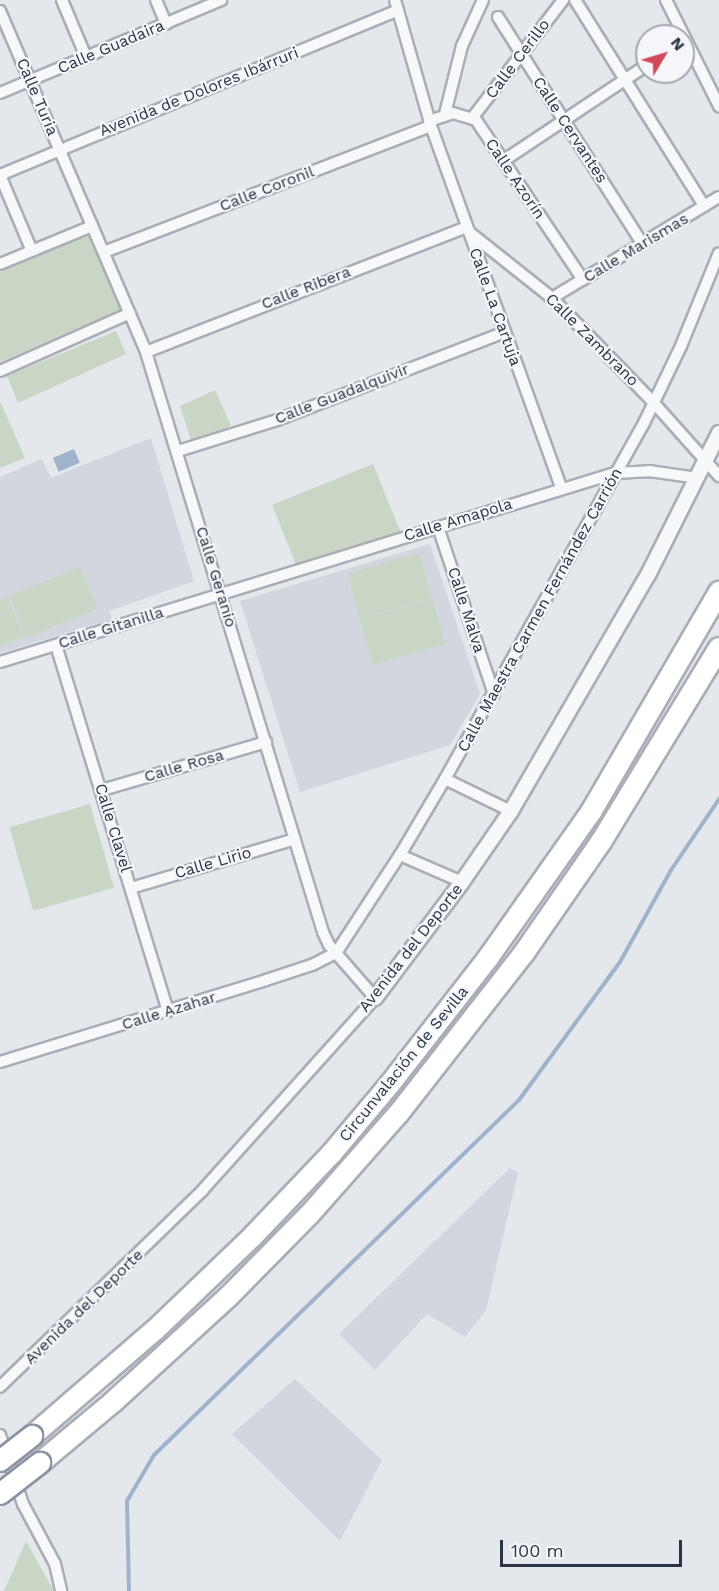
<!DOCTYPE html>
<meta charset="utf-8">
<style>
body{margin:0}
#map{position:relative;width:719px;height:1591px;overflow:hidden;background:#e4e7ec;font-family:"Work Sans",sans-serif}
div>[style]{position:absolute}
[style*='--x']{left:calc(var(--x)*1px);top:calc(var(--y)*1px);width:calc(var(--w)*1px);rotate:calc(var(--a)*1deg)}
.built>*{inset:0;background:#d2d6de}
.green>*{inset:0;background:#c9d6c5;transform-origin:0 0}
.water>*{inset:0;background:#9fb4cc;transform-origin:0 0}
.stream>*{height:4px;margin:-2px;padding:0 2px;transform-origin:2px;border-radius:2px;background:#9fb4cc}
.roads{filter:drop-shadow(2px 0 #a9aeb7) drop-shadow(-2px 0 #a9aeb7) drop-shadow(0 2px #a9aeb7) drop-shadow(0 -2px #a9aeb7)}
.minor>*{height:10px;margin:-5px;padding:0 5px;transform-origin:5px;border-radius:5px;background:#f7f8fa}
.tertiary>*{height:14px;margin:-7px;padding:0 7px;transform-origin:7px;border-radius:7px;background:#f7f8fa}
.motorway>*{height:20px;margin:-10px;padding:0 10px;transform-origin:10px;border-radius:10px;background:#fff}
.bridges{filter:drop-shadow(2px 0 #8b94a3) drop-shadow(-2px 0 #8b94a3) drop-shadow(0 2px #8b94a3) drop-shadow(0 -2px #8b94a3)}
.motorway-bridge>*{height:20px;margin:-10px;padding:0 10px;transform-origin:10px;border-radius:10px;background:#fff}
span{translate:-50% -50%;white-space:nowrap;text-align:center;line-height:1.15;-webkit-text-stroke:4.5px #f4f6f9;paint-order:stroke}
.street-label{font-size:16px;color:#2b3445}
.north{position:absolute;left:635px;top:24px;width:60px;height:60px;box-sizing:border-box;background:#f4f6f9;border:2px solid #a4a8b1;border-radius:50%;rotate:52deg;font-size:16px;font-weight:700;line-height:24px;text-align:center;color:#2b3445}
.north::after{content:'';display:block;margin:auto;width:21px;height:27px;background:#d1495b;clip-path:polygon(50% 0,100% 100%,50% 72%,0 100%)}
.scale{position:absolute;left:500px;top:1540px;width:182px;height:27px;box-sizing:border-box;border:3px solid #2b3445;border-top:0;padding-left:8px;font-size:18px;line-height:21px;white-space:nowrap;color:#2b3445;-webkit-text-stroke:4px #f4f6f9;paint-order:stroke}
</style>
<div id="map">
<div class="built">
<i style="clip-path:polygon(151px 438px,194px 581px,109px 611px,112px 619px,0 653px,0 477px,42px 459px,51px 478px)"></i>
<i style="clip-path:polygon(430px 544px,480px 694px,450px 745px,300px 792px,240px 601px)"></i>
<i style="clip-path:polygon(510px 1168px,518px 1173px,486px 1310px,465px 1337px,427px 1314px,375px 1370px,339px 1334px)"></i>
<i style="clip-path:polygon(295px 1379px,382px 1460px,340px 1541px,232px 1434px)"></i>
</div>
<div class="green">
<i style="clip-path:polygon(89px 234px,121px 310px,0 362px,0 272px)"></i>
<i style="clip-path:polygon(116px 331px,126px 354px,18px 403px,7px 376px)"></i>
<i style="clip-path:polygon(215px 390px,231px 426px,191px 440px,180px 406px)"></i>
<i style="clip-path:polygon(0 401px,25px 458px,0 468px)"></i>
<i style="left:373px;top:464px;width:75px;height:109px;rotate:68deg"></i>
<i style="left:419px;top:553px;width:47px;height:75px;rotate:74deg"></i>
<i style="left:80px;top:567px;width:45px;height:76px;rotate:68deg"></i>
<i style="clip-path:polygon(7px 597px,24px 636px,0 646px,0 600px)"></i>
<i style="left:432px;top:599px;width:47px;height:75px;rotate:74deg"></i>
<i style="left:90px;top:804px;width:87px;height:84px;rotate:74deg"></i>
<i style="clip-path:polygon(26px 1541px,54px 1591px,4px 1591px)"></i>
</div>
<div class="water">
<i style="left:74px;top:449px;width:15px;height:23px;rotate:67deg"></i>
</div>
<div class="stream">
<i style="--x:129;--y:1591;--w:90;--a:-91.3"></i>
<i style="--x:127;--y:1501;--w:53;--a:-59.6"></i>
<i style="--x:154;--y:1455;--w:509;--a:-44.2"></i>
<i style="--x:519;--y:1100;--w:171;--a:-53.8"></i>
<i style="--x:620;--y:962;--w:105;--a:-61"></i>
<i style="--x:671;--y:870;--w:86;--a:-55.9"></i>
</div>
<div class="roads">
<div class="minor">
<i style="--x:62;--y:0;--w:62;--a:67.2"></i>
<i style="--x:156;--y:0;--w:26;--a:67"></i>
<i style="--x:395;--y:0;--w:131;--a:74.1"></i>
<i style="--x:431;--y:126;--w:385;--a:70.2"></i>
<i style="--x:575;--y:0;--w:243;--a:57.9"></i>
<i style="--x:666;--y:0;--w:119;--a:63.4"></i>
<i style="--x:0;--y:11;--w:371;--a:66.8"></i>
<i style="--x:146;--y:352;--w:606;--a:73.03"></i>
<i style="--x:323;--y:932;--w:14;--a:65"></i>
<i style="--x:329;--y:945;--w:70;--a:49"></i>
<i style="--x:375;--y:998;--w:258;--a:131.9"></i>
<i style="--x:203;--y:1190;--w:283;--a:135.9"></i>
<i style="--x:498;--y:17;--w:268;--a:57.5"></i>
<i style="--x:0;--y:93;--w:240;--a:-22.8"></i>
<i style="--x:445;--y:114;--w:70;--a:-76"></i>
<i style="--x:462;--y:46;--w:51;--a:-65.5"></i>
<i style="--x:473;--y:117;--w:148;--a:-52.4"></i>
<i style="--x:429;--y:121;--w:25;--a:-18"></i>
<i style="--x:453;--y:113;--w:24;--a:17"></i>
<i style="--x:476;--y:120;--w:192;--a:56.2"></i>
<i style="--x:503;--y:161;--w:173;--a:-33.7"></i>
<i style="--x:0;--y:175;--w:431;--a:-22.5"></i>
<i style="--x:0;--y:175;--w:82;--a:67.2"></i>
<i style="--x:469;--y:232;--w:106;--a:38.5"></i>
<i style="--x:552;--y:298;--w:146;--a:45.8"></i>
<i style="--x:654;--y:403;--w:98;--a:48.3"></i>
<i style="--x:104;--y:252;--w:350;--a:-21.1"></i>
<i style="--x:0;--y:264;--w:100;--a:-22.4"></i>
<i style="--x:552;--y:298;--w:195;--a:-31.2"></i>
<i style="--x:146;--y:352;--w:344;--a:-21.3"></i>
<i style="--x:0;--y:371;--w:142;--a:-24"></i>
<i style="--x:178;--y:451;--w:104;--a:-17.4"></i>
<i style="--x:277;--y:420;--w:244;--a:-21.1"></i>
<i style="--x:438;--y:527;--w:176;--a:71.5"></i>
<i style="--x:56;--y:645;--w:383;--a:73"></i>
<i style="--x:0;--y:662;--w:643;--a:-17.08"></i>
<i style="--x:615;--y:473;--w:34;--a:-3"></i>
<i style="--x:649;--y:471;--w:49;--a:8.1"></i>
<i style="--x:445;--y:779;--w:73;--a:25.9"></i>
<i style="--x:102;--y:790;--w:171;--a:-16.3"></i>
<i style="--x:400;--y:855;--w:68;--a:23.5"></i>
<i style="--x:131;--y:888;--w:171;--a:-16.6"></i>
<i style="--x:0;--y:1062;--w:278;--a:-17.1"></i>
<i style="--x:266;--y:980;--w:48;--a:-18.1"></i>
<i style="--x:312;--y:965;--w:27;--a:-27"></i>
<i style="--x:336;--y:953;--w:117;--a:-56.9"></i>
<i style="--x:400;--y:855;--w:88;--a:-59.4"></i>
<i style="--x:445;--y:779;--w:408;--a:-60.8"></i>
<i style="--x:644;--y:423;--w:85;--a:-64.3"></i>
<i style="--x:681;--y:346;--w:100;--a:-67.8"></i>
<i style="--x:0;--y:1435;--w:73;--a:71.6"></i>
<i style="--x:23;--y:1504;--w:68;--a:61.9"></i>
<i style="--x:55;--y:1564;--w:28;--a:77"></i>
</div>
<div class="tertiary">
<i style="--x:375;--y:998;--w:145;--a:-53.1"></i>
<i style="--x:462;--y:882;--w:86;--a:-55.4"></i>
<i style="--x:511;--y:811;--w:273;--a:-59.9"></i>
<i style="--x:648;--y:575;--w:159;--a:-63.4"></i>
</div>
<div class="motorway">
<i style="--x:32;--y:1436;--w:162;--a:-40.8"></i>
<i style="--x:155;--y:1330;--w:136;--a:-43.8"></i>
<i style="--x:253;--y:1236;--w:115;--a:-46.4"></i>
<i style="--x:332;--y:1153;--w:90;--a:-50"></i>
<i style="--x:390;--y:1084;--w:160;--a:-52.1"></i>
<i style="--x:488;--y:958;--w:179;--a:-54.8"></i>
<i style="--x:591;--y:812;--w:255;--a:-59.8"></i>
<i style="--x:40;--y:1463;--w:95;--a:-39.9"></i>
<i style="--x:113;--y:1402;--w:157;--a:-42.4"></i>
<i style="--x:229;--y:1296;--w:114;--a:-45.4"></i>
<i style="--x:309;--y:1215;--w:136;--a:-48.6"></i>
<i style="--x:399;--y:1113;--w:203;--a:-52"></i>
<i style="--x:524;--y:953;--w:135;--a:-55.3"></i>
<i style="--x:601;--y:842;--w:227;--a:-58.7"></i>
</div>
</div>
<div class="bridges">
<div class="motorway-bridge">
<i style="--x:0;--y:1461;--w:41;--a:-38"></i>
<i style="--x:0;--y:1494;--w:51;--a:-37.8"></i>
</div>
</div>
<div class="street-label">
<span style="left:111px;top:47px;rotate:-23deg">Calle Guadaira</span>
<span style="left:518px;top:59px;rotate:-53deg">Calle Cerillo</span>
<span style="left:199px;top:92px;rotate:-22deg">Avenida de Dolores Ibárruri</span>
<span style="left:37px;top:97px;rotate:67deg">Calle Turia</span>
<span style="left:570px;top:130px;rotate:57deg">Calle Cervantes</span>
<span style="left:515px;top:179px;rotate:56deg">Calle Azorín</span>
<span style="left:267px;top:189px;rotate:-21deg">Calle Coronil</span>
<span style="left:636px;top:248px;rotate:-31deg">Calle Marismas</span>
<span style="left:306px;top:288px;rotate:-21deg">Calle Ribera</span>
<span style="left:495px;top:307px;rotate:70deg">Calle La Cartuja</span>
<span style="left:592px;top:340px;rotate:45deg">Calle Zambrano</span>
<span style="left:342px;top:394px;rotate:-21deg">Calle Guadalquivir</span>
<span style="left:458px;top:520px;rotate:-17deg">Calle Amapola</span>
<span style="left:216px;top:577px;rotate:73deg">Calle Geranio</span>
<span style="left:466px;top:610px;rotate:72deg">Calle Malva</span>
<span style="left:540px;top:610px;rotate:-61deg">Calle Maestra Carmen Fernández Carrión</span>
<span style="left:111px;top:628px;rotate:-17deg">Calle Gitanilla</span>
<span style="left:184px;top:766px;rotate:-16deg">Calle Rosa</span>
<span style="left:113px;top:828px;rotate:73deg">Calle Clavel</span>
<span style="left:213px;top:863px;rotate:-16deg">Calle Lirio</span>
<span style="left:411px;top:948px;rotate:-52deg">Avenida del Deporte</span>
<span style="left:169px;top:1011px;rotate:-17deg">Calle Azahar</span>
<span style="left:404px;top:1064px;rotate:-51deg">Circunvalación de Sevilla</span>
<span style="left:84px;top:1307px;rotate:-44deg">Avenida del Deporte</span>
</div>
<div class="north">N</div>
<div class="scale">100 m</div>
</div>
